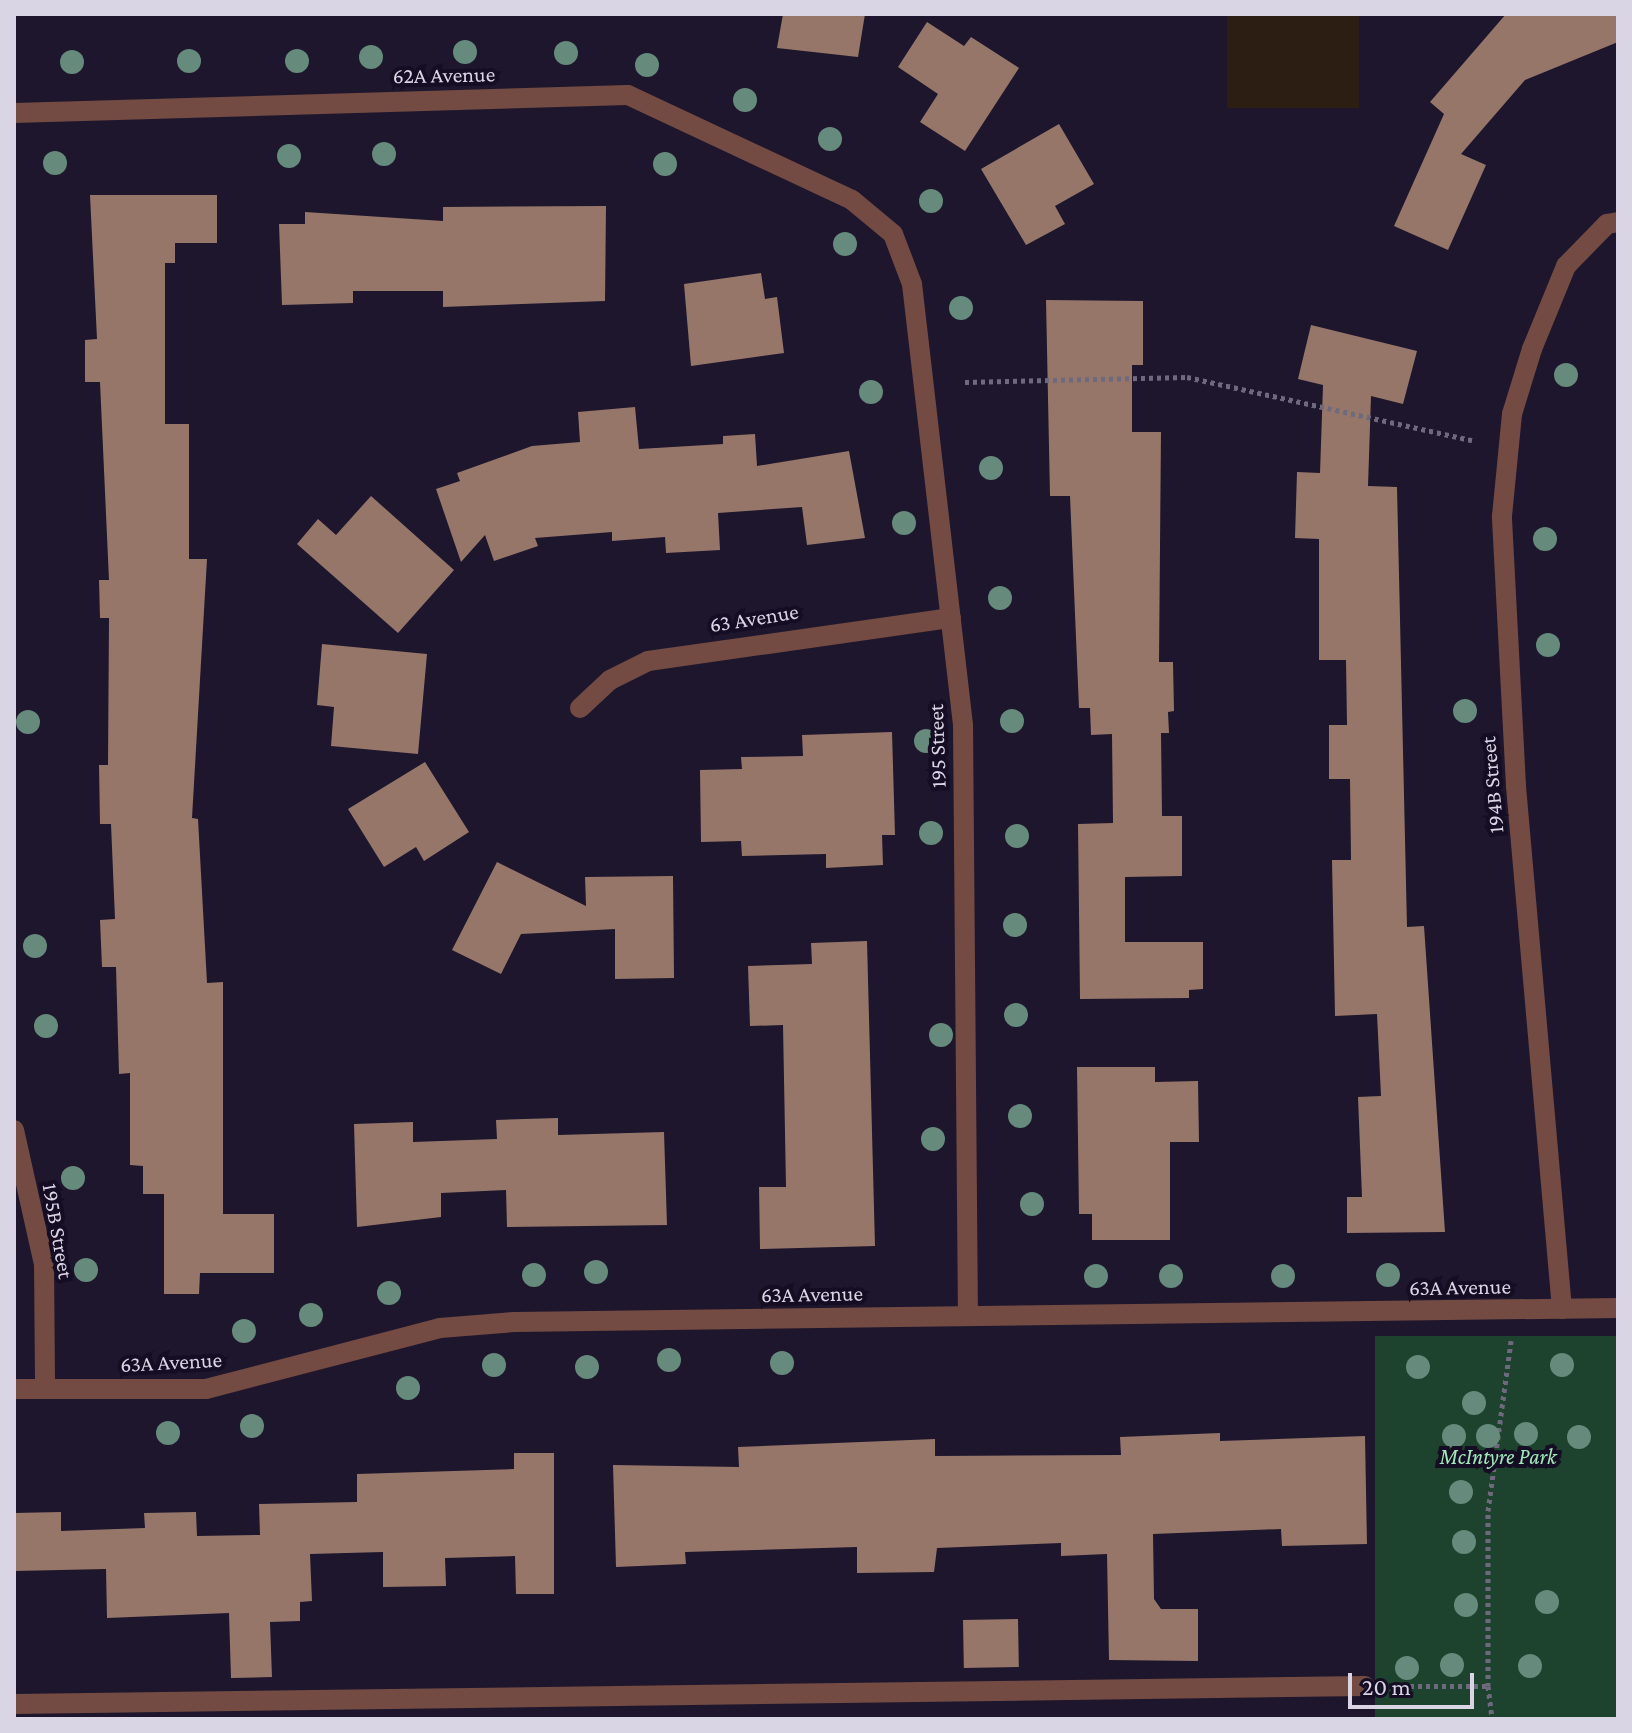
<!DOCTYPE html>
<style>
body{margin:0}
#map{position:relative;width:1632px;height:1733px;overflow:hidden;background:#1e162d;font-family:"Crimson Pro",serif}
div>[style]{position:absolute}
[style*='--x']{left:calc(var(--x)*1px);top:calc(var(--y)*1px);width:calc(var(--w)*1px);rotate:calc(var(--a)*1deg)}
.commercial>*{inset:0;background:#2d1e14;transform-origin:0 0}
.green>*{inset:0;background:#1d422d;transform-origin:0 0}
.building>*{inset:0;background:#97766a;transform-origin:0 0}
.path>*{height:5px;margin-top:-2.5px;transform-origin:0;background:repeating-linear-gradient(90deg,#6f697d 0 4px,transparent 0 8px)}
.minor>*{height:20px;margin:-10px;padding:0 10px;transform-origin:10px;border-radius:10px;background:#734b42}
.trees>*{width:24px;height:24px;margin:-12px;border-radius:50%;background:#668a7b}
span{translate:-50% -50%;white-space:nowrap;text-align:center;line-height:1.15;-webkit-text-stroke:8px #150d23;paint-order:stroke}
.street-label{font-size:22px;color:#d9d5e5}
.park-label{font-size:22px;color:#a0e9bb;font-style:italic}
.frame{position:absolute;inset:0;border:16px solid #d9d5e5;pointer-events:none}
.scale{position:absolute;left:1348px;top:1673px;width:126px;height:36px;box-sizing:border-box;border:4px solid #d9d5e5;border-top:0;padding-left:10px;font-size:24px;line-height:28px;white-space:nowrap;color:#d9d5e5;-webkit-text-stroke:6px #150d23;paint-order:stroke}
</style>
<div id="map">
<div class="commercial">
<i style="left:1227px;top:14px;width:132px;height:94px"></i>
</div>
<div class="green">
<i style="left:1616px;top:1336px;width:383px;height:241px;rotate:90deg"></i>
</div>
<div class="building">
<i style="clip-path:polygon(783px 14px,865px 14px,858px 57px,777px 48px)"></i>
<i style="clip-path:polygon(1506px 14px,1618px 14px,1618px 42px,1525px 80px,1461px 154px,1486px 165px,1448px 250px,1394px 226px,1444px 114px,1430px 102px)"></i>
<i style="clip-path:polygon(927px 22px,964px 46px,971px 37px,1019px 68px,965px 151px,920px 122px,938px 94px,898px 67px)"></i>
<i style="clip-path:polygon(1059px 124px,1094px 184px,1055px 206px,1065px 224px,1026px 245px,981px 169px)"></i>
<i style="clip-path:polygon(90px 195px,217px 195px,217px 243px,175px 243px,175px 263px,165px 263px,165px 424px,189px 424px,189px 559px,207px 559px,192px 818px,198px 819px,207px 983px,223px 982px,223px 1214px,274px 1214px,274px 1273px,200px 1273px,199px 1294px,164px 1294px,164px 1194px,143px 1194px,143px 1166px,130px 1165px,130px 1073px,119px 1074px,116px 967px,102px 967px,100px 920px,115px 919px,111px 824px,100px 824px,99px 765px,108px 765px,109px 618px,100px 618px,99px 580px,109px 580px,100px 382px,85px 382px,85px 340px,97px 339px)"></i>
<i style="clip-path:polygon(606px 206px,605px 301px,443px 307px,443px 291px,353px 291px,353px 303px,282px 305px,279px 224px,305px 224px,305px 212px,443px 221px,443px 207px)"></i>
<i style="clip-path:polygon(761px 273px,765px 299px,777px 297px,784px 353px,691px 366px,684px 284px)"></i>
<i style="clip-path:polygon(1046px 300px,1143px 301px,1143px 365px,1132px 365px,1132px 432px,1161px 432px,1159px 662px,1173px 662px,1174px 711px,1168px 712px,1169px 733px,1161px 733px,1162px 816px,1182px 816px,1182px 876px,1125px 877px,1125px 942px,1203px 942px,1203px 989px,1189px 990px,1189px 998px,1080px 999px,1078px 824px,1113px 823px,1112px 734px,1091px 735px,1090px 708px,1079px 708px,1070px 496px,1050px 496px)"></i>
<i style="clip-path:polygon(1311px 325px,1417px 351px,1403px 404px,1371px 396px,1368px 486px,1397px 487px,1407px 927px,1424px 926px,1445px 1232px,1347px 1233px,1347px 1197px,1362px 1197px,1358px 1097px,1381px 1096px,1377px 1014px,1335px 1016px,1332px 860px,1351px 860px,1350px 779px,1329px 779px,1329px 725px,1347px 725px,1346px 660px,1319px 660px,1319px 539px,1295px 538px,1297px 472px,1320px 473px,1323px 385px,1298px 379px)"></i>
<i style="clip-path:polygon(635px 407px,639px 449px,723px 444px,723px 436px,755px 434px,757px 466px,849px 451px,865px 538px,807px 545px,802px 507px,718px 513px,720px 550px,666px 553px,665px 537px,612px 541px,612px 532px,535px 538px,538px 546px,494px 561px,485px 535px,461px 562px,436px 489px,460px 481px,457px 473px,532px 446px,580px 442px,578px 412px)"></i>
<i style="clip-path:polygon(371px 496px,454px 570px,398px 633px,297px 544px,318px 519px,336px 535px)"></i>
<i style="clip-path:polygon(322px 644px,427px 654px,418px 754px,331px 746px,334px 707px,317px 705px)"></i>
<i style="clip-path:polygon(892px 732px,895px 835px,882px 835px,883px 865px,826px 868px,826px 854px,742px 856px,741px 841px,701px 842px,700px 770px,742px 769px,741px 757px,803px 756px,802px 735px)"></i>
<i style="clip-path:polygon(425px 762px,469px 832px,424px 861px,416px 847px,384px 867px,348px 809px)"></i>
<i style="clip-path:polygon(497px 862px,586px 906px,585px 877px,673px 876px,674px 978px,615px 979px,615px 929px,521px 934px,501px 974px,452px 950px)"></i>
<i style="clip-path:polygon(867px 941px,875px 1246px,760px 1249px,759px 1187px,786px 1187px,783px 1025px,750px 1026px,748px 966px,812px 964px,811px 943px)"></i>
<i style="clip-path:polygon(1077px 1067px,1155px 1067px,1155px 1082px,1198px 1081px,1199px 1142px,1170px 1142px,1170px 1240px,1092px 1240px,1092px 1214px,1079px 1214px)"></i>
<i style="clip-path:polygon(558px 1118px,558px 1135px,664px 1132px,667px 1225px,507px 1227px,506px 1190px,441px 1193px,441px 1217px,357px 1227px,354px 1124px,413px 1122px,413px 1142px,497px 1139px,496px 1120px)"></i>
<i style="clip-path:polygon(1220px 1433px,1220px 1441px,1365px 1436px,1367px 1544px,1282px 1546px,1281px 1529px,1153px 1534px,1154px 1599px,1161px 1609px,1198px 1609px,1198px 1661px,1109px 1660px,1107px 1554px,1061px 1556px,1061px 1543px,937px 1548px,934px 1572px,857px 1573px,857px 1547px,685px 1552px,686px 1564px,616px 1567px,613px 1465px,739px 1467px,738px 1447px,935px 1439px,935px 1456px,1121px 1455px,1120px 1437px)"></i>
<i style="clip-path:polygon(514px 1453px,554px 1453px,554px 1594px,516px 1594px,515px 1556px,445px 1558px,446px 1586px,383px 1587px,383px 1552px,310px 1554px,312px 1601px,300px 1602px,300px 1621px,270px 1622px,272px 1677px,231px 1678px,229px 1613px,107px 1618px,106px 1569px,14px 1571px,14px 1513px,61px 1512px,61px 1531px,145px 1528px,144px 1513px,196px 1512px,197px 1536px,260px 1535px,259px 1504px,357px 1502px,357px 1474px,514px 1469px)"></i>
<i style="left:1018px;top:1619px;width:48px;height:55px;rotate:89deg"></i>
</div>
<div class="path">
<i style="--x:965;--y:382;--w:222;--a:-1.3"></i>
<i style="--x:1187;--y:377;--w:292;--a:12.5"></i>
<i style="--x:1394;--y:1686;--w:94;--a:0"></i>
<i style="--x:1488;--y:1686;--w:33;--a:83"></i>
<i style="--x:1488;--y:1686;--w:175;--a:-90"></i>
<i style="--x:1488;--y:1511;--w:172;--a:-82.3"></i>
</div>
<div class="minor">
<i style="--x:14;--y:113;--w:614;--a:-1.68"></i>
<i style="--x:628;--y:95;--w:247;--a:25.1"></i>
<i style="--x:852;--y:200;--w:53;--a:39.7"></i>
<i style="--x:893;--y:234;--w:53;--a:69.2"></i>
<i style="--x:912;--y:284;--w:444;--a:83.4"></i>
<i style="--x:963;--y:725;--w:591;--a:89.52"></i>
<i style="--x:580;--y:708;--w:41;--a:-43"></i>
<i style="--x:610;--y:680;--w:42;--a:-26.6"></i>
<i style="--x:648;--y:661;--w:306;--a:-8.1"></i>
<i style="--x:14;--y:1130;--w:137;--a:77.4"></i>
<i style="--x:44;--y:1264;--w:125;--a:89.5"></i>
<i style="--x:1562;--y:1309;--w:525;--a:-95.03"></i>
<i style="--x:1516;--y:786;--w:270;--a:-93"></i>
<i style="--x:1502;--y:516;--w:102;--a:-84.4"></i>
<i style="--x:1512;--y:414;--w:68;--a:-72.9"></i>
<i style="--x:1532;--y:349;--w:90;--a:-67.7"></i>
<i style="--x:1566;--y:266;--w:59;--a:-45.7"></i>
<i style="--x:1607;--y:224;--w:11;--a:-10"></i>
<i style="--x:14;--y:1389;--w:192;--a:0"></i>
<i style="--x:206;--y:1389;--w:242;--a:-14.6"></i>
<i style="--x:440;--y:1328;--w:74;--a:-4.6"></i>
<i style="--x:514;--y:1322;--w:1104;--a:-0.73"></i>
<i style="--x:14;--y:1704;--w:1351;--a:-0.76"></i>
</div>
<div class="trees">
<i style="left:465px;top:52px"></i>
<i style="left:566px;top:53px"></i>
<i style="left:371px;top:57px"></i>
<i style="left:189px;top:61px"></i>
<i style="left:297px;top:61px"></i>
<i style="left:72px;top:62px"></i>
<i style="left:647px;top:65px"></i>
<i style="left:745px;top:100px"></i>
<i style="left:830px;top:139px"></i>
<i style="left:384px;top:154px"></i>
<i style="left:289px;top:156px"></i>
<i style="left:55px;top:163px"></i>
<i style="left:665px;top:164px"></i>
<i style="left:931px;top:201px"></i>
<i style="left:845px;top:244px"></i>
<i style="left:961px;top:308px"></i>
<i style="left:1566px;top:375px"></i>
<i style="left:871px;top:392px"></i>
<i style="left:991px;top:468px"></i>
<i style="left:904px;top:523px"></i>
<i style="left:1545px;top:539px"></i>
<i style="left:1000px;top:598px"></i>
<i style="left:1548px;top:645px"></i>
<i style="left:1465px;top:711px"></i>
<i style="left:1012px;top:721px"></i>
<i style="left:28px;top:722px"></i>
<i style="left:926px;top:741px"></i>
<i style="left:931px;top:833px"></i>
<i style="left:1017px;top:836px"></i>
<i style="left:1015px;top:925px"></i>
<i style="left:35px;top:946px"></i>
<i style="left:1016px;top:1015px"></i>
<i style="left:46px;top:1026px"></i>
<i style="left:941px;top:1035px"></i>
<i style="left:1020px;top:1116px"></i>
<i style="left:933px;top:1139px"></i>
<i style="left:73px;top:1178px"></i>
<i style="left:1032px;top:1204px"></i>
<i style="left:86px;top:1270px"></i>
<i style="left:596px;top:1272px"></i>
<i style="left:534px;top:1275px"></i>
<i style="left:1388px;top:1275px"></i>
<i style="left:1096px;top:1276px"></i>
<i style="left:1171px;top:1276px"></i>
<i style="left:1283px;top:1276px"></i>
<i style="left:389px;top:1293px"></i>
<i style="left:311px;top:1315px"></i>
<i style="left:244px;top:1331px"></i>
<i style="left:669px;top:1360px"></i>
<i style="left:782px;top:1363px"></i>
<i style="left:494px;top:1365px"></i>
<i style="left:1562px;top:1365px"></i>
<i style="left:587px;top:1367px"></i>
<i style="left:1418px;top:1367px"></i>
<i style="left:408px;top:1388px"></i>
<i style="left:1474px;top:1403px"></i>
<i style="left:252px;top:1426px"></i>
<i style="left:168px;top:1433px"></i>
<i style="left:1526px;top:1434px"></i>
<i style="left:1454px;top:1436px"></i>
<i style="left:1488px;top:1436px"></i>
<i style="left:1579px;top:1437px"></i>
<i style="left:1461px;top:1492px"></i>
<i style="left:1464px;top:1542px"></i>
<i style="left:1547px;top:1602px"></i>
<i style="left:1466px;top:1605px"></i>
<i style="left:1452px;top:1665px"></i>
<i style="left:1530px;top:1666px"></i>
<i style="left:1407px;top:1668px"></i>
</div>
<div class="street-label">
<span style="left:444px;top:75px;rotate:-1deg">62A Avenue</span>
<span style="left:754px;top:618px;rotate:-9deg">63 Avenue</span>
<span style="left:937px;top:746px;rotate:-92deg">195 Street</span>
<span style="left:1492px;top:785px;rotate:-95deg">194B Street</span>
<span style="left:58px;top:1231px;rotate:80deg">195B Street</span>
<span style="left:1460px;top:1287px;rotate:-1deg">63A Avenue</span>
<span style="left:812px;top:1294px;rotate:-1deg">63A Avenue</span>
<span style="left:171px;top:1362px;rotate:-3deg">63A Avenue</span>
</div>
<div class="park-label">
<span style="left:1498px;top:1457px">McIntyre Park</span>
</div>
<div class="frame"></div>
<div class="scale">20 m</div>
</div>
